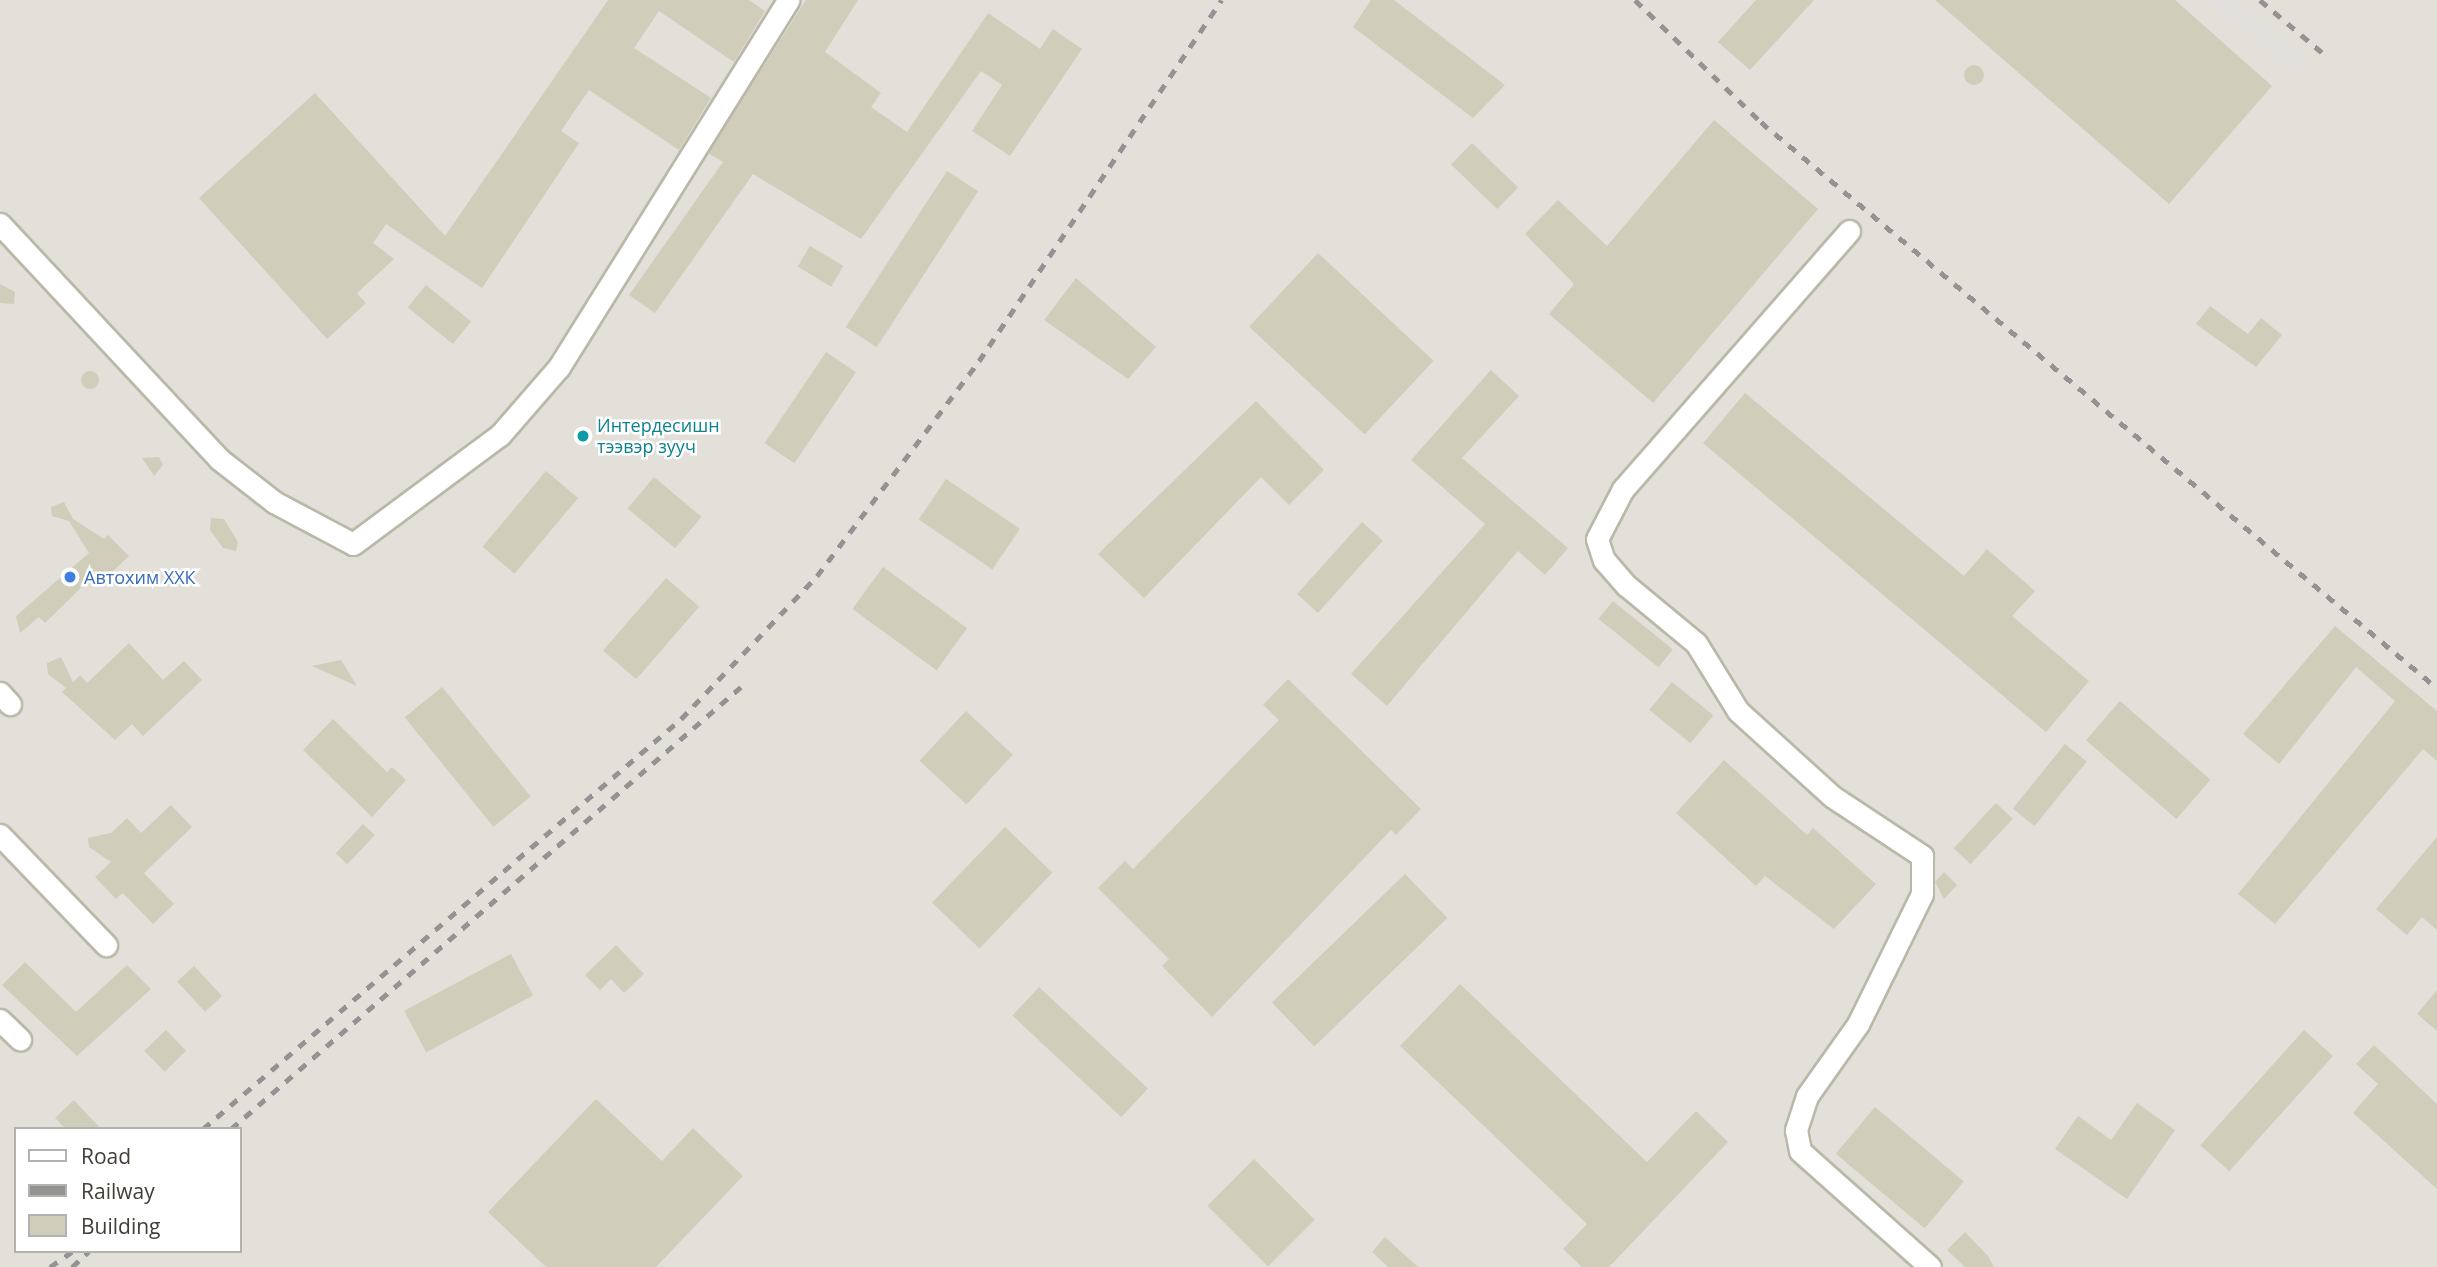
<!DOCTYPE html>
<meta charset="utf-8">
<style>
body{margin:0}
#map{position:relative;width:2437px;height:1267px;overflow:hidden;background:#efefe4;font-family:"Open Sans",sans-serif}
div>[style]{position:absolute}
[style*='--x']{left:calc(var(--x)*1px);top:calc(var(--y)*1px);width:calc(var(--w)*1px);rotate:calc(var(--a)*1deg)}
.industrial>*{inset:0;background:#e2e0d9}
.parking>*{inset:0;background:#e1e0dc}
.building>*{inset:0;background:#d0cdbb;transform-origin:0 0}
.round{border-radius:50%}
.roads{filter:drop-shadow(2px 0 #bab8a8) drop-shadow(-2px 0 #bab8a8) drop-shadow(0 2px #bab8a8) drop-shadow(0 -2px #bab8a8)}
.minor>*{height:21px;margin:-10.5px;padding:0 10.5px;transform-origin:10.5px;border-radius:10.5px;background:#fff}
.rail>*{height:5px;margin-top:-2.5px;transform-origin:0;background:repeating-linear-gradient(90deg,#939393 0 9px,transparent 0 18px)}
.dots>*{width:19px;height:19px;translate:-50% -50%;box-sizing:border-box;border:4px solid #fff;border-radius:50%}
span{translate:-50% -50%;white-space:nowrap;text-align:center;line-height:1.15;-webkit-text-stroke:5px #fff;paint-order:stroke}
.culture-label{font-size:18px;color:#0d838f}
.left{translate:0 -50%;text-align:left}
.shop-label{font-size:18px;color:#366cbe}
.legend{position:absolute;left:14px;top:1127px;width:228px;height:126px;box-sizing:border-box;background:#fff;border:2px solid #b3b2ae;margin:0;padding:9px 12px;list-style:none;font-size:21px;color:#413f35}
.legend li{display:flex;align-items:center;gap:14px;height:35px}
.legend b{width:35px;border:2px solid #b3b2ae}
</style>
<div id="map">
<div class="industrial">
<i style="clip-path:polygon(evenodd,0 0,2437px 0,2437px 1267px,0 1267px,0 0,16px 1129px,240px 1129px,240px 1251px,16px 1251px,16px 1129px)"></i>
</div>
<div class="parking">
<i style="clip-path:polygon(2208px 0,2236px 0,2307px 60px,2294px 76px)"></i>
</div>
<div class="building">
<i style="clip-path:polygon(608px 0,749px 0,765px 11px,734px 62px,659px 11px,634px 48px,711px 98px,679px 150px,589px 90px,561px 131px,579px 143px,482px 288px,386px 224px,373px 243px,394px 259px,357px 293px,366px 303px,327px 339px,199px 198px,315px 93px,445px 236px)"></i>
<i style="clip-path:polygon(806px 0,858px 0,825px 52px,881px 93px,871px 107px,907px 132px,988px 13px,1040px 49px,1053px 29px,1082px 49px,1010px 156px,972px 131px,1002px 85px,981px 71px,861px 239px,753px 174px,655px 313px,629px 295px,723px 162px,708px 153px)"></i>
<i style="clip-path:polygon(1371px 0,1394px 0,1505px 85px,1473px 118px,1353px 27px)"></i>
<i style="clip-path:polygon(1756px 0,1814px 0,1750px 70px,1718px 42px)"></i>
<i style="clip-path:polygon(1935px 0,2175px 0,2272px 86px,2169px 204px)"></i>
<i class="round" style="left:1964px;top:65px;width:20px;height:20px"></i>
<i style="clip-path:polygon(1714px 120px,1818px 209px,1653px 403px,1549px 314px,1574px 284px,1525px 234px,1558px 200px,1607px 246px)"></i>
<i style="left:1472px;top:143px;width:64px;height:30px;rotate:44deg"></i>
<i style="left:947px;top:171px;width:37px;height:186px;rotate:33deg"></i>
<i style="left:810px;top:246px;width:39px;height:24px;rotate:31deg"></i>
<i style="left:1318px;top:253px;width:158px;height:101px;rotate:43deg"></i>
<i style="clip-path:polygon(1076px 278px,1156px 347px,1128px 379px,1044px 320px)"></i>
<i style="clip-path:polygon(0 284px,15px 292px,14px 304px,0 303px)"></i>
<i style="left:426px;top:285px;width:58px;height:29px;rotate:39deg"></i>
<i style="clip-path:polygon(2210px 306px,2248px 334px,2261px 318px,2282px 335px,2256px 367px,2196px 324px)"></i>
<i style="left:826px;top:352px;width:36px;height:110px;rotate:34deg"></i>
<i style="clip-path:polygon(1491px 370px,1519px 396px,1462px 458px,1568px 548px,1545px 575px,1518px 551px,1387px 706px,1351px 674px,1485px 524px,1411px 460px)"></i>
<i class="round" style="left:81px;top:371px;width:18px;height:18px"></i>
<i style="clip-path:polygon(1745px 393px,1964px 576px,1987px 549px,2035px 591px,2012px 616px,2089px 681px,2046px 732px,1703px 443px)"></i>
<i style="clip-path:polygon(1256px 401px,1324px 470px,1289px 505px,1261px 477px,1144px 598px,1098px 554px)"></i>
<i style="clip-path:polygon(159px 457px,163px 465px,154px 476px,142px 458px)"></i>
<i style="left:546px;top:471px;width:42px;height:99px;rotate:40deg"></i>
<i style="left:654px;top:477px;width:62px;height:41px;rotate:40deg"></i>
<i style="left:946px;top:479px;width:89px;height:49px;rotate:34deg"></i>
<i style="clip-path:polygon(64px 502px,73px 519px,104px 539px,108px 535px,129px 556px,96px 587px,89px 580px,45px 623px,39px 617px,20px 633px,16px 616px,89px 553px,69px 521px,52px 516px,51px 507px)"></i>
<i style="clip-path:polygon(211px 518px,224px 519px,238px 542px,236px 551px,223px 548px,210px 530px)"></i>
<i style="left:1362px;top:522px;width:28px;height:97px;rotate:42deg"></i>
<i style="left:883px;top:567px;width:104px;height:52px;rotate:36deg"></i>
<i style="left:666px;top:578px;width:44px;height:96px;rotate:41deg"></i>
<i style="left:1613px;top:601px;width:77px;height:23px;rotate:39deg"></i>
<i style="clip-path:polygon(2335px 626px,2437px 711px,2437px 761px,2423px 749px,2275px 924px,2238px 894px,2395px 701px,2356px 667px,2279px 764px,2243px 734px)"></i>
<i style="clip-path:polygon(129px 643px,163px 680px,184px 661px,202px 680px,143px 736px,132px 724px,115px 740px,62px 692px,66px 688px,48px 674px,47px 663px,61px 657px,73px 682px,80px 675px,87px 683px)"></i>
<i style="clip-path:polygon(341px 660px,357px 686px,312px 666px)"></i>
<i style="clip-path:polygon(1288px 679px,1421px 809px,1396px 835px,1391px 830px,1212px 1017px,1162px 966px,1169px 959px,1098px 888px,1125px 861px,1133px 869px,1279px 720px,1263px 705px)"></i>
<i style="left:1672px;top:682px;width:53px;height:36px;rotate:39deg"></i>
<i style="left:442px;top:687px;width:141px;height:48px;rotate:51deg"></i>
<i style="left:2120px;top:701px;width:120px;height:52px;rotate:41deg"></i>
<i style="left:966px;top:711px;width:64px;height:68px;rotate:43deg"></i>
<i style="clip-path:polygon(333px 719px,387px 772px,392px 767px,406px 780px,372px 817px,303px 750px)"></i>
<i style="left:2065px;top:744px;width:28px;height:83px;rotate:39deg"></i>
<i style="clip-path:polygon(1724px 760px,1807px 835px,1813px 828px,1876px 884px,1834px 929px,1765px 876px,1756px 886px,1676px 813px)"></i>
<i style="left:1996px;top:803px;width:23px;height:62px;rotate:43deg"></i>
<i style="clip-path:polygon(171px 805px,192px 827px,144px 873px,174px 904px,153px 924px,123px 893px,116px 899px,95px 877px,111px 862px,89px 847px,88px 838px,111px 833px,127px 818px,141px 833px)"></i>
<i style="left:363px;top:824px;width:16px;height:40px;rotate:43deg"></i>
<i style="left:1005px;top:827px;width:66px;height:105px;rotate:44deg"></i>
<i style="clip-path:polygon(2437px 837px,2437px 930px,2422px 917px,2407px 935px,2376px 909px)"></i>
<i style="clip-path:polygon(1944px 872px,1957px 885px,1944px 899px,1935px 882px)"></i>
<i style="left:1405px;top:874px;width:61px;height:185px;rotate:46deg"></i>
<i style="clip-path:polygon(616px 945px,644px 974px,624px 993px,611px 979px,600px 990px,585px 975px)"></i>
<i style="left:511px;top:954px;width:47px;height:121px;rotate:62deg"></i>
<i style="clip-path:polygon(25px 962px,76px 1012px,127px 965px,151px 989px,77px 1056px,2px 985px)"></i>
<i style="left:194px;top:966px;width:41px;height:23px;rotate:47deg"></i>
<i style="clip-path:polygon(1460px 984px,1647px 1162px,1696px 1111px,1728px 1142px,1609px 1267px,1582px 1267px,1563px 1249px,1587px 1224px,1400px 1046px)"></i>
<i style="left:1039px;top:987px;width:149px;height:39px;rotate:43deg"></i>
<i style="clip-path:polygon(2437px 990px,2437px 1031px,2417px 1014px)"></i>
<i style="left:166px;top:1030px;width:29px;height:30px;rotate:46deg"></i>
<i style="left:2304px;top:1030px;width:39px;height:155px;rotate:42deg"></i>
<i style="clip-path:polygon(2374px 1045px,2437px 1104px,2437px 1189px,2353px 1113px,2378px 1084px,2356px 1064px)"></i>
<i style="clip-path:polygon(596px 1099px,662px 1161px,693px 1128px,743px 1176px,656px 1267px,546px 1267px,488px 1212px)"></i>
<i style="clip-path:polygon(74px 1100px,101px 1129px,66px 1129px,55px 1118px)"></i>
<i style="clip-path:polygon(2137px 1103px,2175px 1130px,2127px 1199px,2055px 1149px,2078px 1116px,2111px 1140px)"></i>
<i style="left:1875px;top:1107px;width:116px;height:61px;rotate:40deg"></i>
<i style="left:1254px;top:1159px;width:86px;height:66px;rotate:45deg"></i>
<i style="clip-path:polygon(1965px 1232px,1988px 1256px,1994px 1267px,1965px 1267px,1947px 1250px)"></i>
<i style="clip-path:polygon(1385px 1237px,1418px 1267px,1388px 1267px,1372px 1252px)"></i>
</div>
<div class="roads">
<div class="minor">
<i style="--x:0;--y:224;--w:321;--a:47"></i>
<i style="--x:219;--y:459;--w:70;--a:38"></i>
<i style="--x:274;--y:502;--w:89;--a:28"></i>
<i style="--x:353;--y:544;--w:183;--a:-36.6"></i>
<i style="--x:500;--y:435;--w:90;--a:-49.1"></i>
<i style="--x:559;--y:367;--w:433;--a:-58"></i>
<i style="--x:1849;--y:231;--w:343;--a:131.2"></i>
<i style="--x:1623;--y:489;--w:56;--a:117.5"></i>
<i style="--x:1597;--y:539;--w:22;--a:72"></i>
<i style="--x:1604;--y:560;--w:35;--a:49"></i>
<i style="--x:1627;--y:586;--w:89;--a:39.6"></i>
<i style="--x:1696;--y:643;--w:80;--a:58.3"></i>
<i style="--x:1738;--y:711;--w:128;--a:42.2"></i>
<i style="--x:1833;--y:797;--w:107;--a:33.5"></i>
<i style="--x:1922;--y:856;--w:38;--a:90"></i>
<i style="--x:1922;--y:894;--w:145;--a:116.2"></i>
<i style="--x:1858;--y:1024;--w:88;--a:125.3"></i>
<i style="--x:1807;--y:1096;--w:36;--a:108"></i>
<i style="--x:1796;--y:1130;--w:21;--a:79"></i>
<i style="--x:1800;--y:1151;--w:174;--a:41.7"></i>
<i style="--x:0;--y:693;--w:15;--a:48"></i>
<i style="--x:0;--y:835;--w:153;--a:46.1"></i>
<i style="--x:0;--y:1020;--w:28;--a:44"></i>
</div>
</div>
<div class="rail">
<i style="--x:1635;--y:0;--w:175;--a:44.1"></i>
<i style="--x:1761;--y:122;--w:882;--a:39.94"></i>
<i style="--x:2260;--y:0;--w:84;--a:40.2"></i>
<i style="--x:203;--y:1129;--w:630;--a:-40.62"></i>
<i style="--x:681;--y:719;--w:197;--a:-46.4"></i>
<i style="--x:817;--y:576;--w:269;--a:-53"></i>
<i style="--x:979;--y:361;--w:435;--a:-56.1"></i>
<i style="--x:231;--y:1129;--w:676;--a:-40.92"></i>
<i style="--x:50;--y:1267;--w:28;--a:-35"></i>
<i style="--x:72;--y:1267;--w:23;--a:-43"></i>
</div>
<div class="dots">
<i style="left:583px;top:436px;background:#0f9aa8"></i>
<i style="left:70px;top:577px;background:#3f7fe0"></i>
</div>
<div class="culture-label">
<span class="left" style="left:597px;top:436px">Интердесишн<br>тээвэр зууч</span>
</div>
<div class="shop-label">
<span class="left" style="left:84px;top:577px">Автохим ХХК</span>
</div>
<ul class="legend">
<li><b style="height:9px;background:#fff"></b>Road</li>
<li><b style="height:9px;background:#939393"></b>Railway</li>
<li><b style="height:19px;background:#d0cdbb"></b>Building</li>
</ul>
</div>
